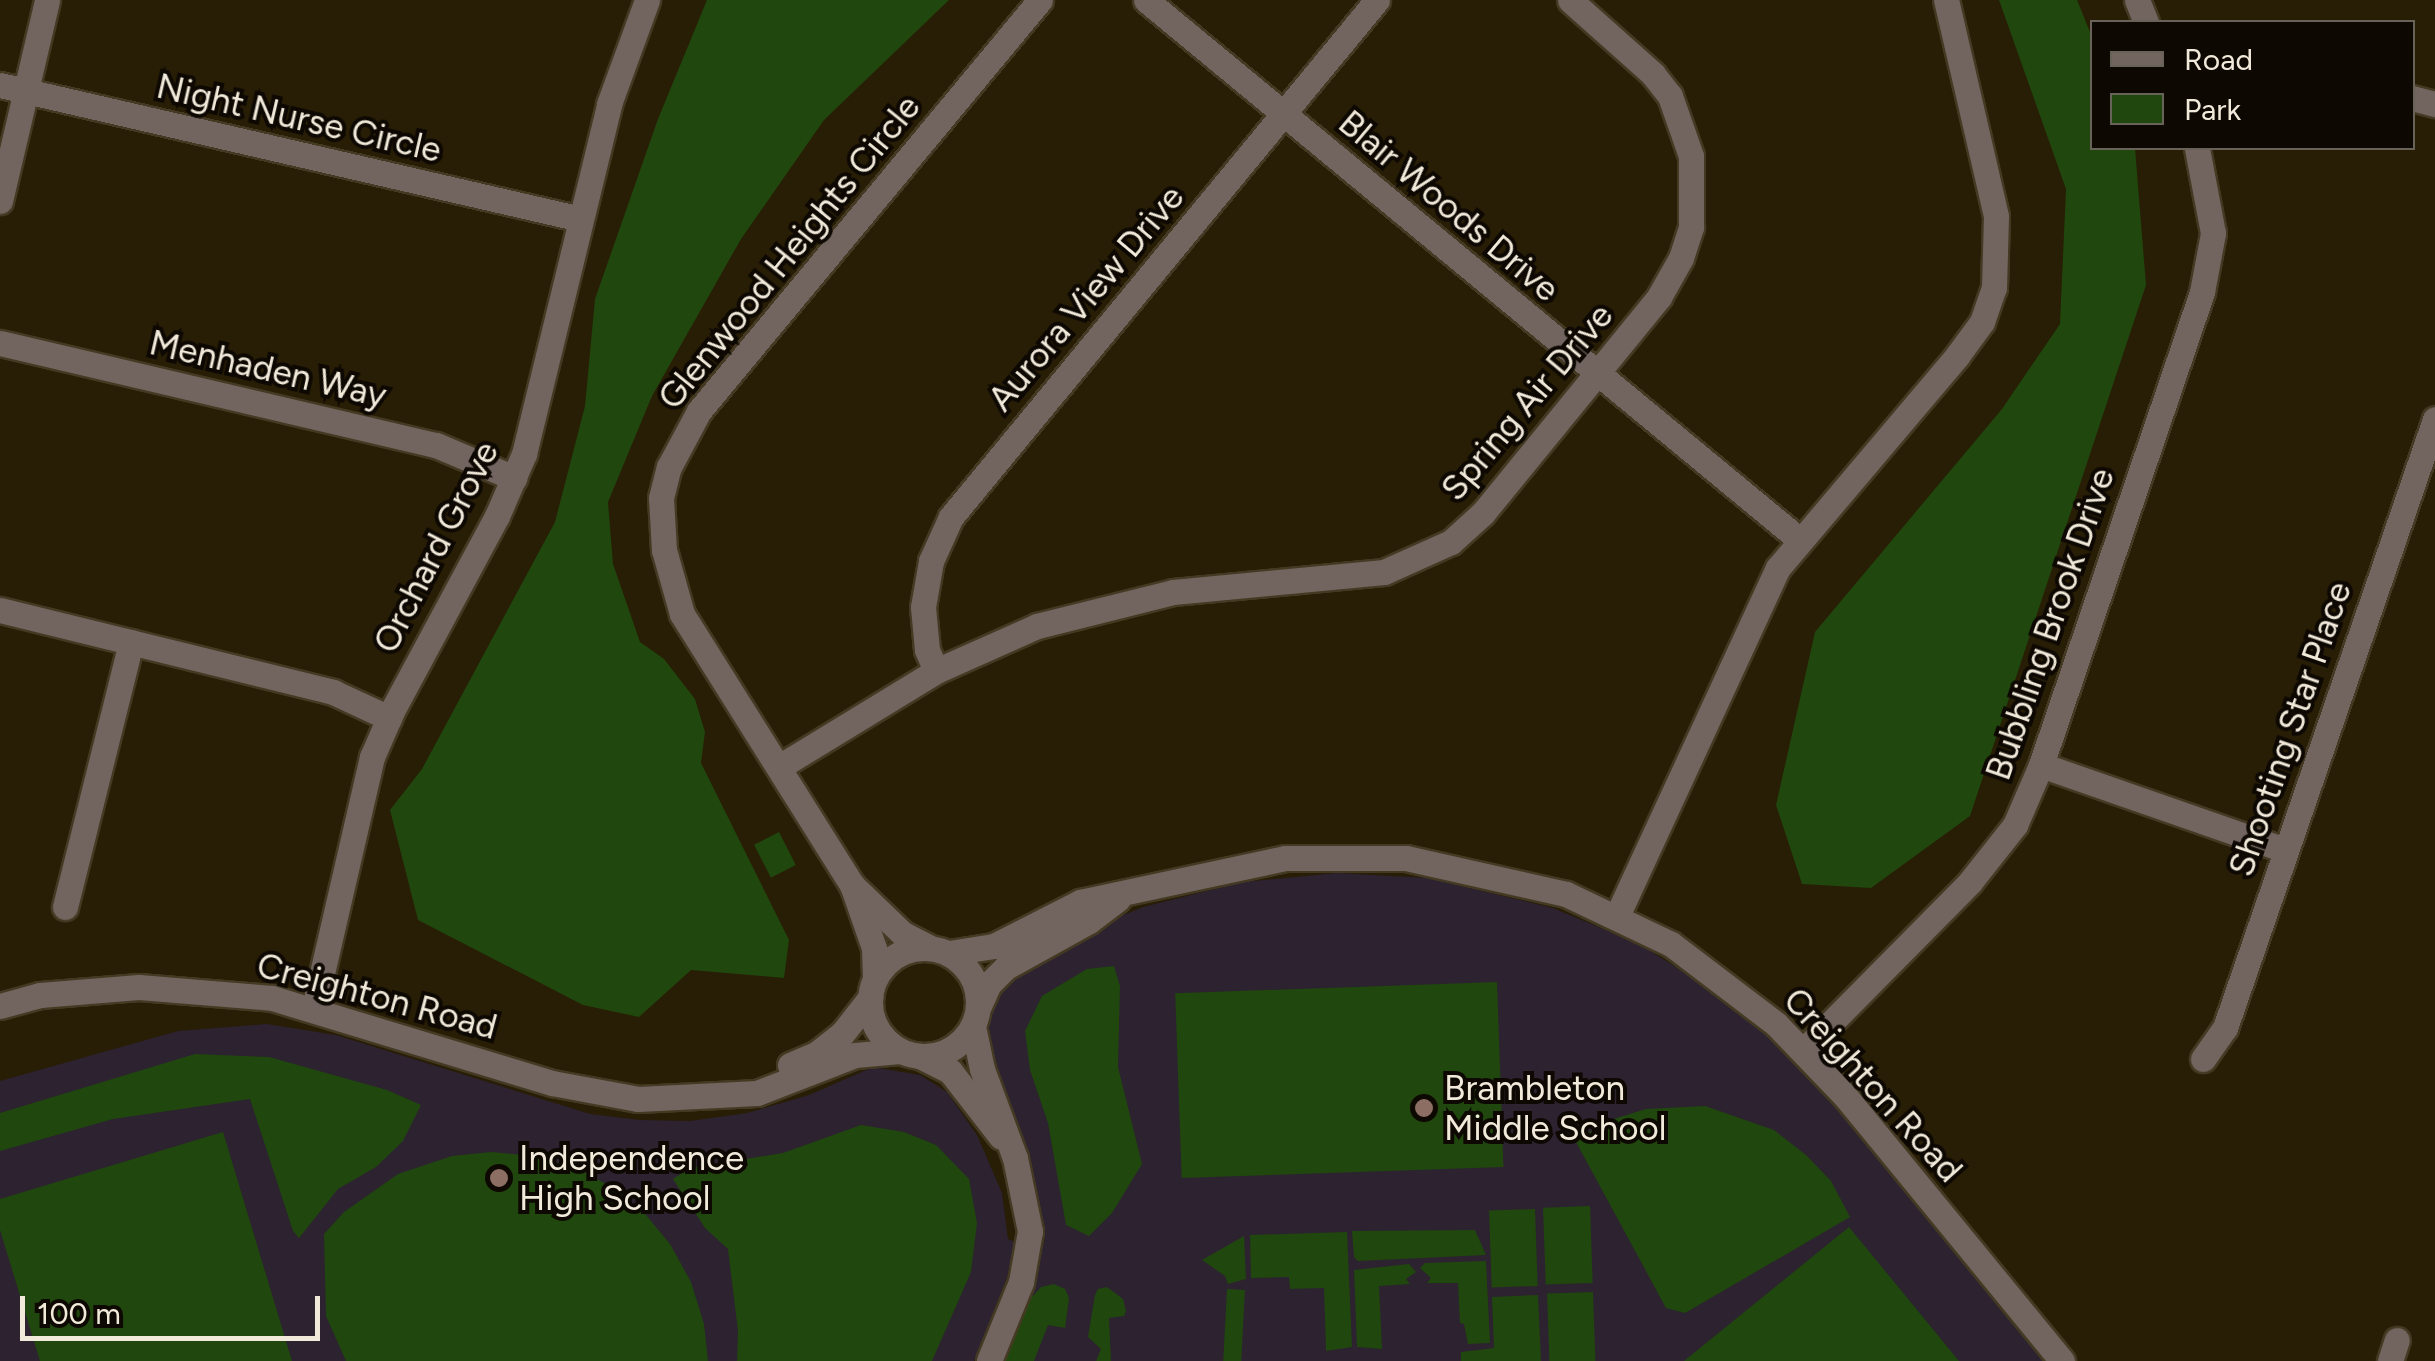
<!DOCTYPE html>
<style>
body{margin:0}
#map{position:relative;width:2435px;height:1361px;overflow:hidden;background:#281d05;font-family:Figtree,sans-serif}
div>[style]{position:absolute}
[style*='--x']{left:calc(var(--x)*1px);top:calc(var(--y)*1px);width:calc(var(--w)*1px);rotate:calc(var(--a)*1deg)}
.education>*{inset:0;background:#2c2230}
.green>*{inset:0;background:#20470d;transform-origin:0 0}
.roads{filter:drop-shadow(2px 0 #443a23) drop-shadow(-2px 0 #443a23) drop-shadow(0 2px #443a23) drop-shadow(0 -2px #443a23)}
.minor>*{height:25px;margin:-12.5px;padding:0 12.5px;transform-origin:12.5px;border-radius:12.5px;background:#72655f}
.minor>.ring{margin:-12.5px;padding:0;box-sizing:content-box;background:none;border:25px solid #72655f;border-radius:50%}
.dots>*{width:28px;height:28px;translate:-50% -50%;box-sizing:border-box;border:5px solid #0d0802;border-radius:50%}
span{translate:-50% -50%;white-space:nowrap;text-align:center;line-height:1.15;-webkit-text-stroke:8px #0d0802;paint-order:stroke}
.street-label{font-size:35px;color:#f1eadb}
.poi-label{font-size:35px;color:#f1eadb}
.left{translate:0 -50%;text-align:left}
.legend{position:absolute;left:2090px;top:20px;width:325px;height:130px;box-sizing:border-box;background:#0d0802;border:2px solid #686259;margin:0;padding:12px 18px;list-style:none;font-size:30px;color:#f1eadb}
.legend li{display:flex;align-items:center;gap:20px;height:50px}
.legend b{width:50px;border:2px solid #686259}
.scale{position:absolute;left:20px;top:1296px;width:300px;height:45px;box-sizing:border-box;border:5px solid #f1eadb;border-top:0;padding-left:12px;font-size:30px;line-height:35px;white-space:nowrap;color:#f1eadb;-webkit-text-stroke:8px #0d0802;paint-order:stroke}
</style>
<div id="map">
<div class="education">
<i style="clip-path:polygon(1337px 873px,1428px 878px,1553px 908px,1639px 944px,1724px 997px,1765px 1031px,1829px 1099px,2044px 1361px,1005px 1361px,1032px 1293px,1045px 1237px,1029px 1156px,989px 1062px,985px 1033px,1001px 989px,1013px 973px,1090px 929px,1143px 907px,1243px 882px)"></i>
<i style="clip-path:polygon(267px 1024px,336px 1035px,590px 1114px,640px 1120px,690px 1121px,747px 1113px,809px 1095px,873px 1067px,920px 1075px,947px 1092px,977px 1135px,1002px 1193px,1008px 1239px,1015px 1242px,1008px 1275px,974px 1361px,0 1361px,0 1081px,178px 1031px)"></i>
</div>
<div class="green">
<i style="clip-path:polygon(707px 0,949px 0,824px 120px,741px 239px,652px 396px,608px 502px,613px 564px,640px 642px,664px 659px,695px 699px,705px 732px,701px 763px,789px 940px,784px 978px,691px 970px,639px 1017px,583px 1005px,418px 920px,390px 810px,422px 769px,555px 522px,585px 406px,595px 299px,658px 119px)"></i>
<i style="clip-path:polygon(1999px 0,2077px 0,2092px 37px,2092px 148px,2135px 148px,2146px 285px,1970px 816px,1871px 888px,1802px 884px,1776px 805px,1815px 632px,2002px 409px,2060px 324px,2066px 189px)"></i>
<i style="left:779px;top:832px;width:37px;height:28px;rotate:63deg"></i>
<i style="clip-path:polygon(1114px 966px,1120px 986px,1118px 1067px,1142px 1164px,1112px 1213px,1089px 1236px,1066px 1225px,1048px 1123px,1030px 1070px,1025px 1031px,1042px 996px,1087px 969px)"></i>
<i style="left:1497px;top:982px;width:185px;height:322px;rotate:88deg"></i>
<i style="clip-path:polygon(195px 1054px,269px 1057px,387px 1090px,421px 1105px,403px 1141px,376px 1167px,338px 1189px,299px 1238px,293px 1231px,250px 1099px,113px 1119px,0 1151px,0 1113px)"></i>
<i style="clip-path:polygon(1705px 1106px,1774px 1130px,1806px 1155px,1831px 1181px,1850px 1217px,1685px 1313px,1666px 1308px,1576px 1142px,1604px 1122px,1646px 1109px)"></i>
<i style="clip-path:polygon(861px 1125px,904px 1132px,936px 1145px,969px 1179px,977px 1223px,971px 1272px,932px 1361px,737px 1361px,738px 1331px,728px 1249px,705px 1228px,673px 1179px,690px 1168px,783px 1153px)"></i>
<i style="clip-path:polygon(223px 1132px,292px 1361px,40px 1361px,0 1230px,0 1199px)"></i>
<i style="clip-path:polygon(491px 1152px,534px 1156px,581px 1170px,617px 1190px,646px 1215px,670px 1244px,691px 1282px,704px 1324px,708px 1361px,346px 1361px,326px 1316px,324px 1234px,344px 1212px,398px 1174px,452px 1156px)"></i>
<i style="left:1590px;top:1206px;width:77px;height:47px;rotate:88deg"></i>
<i style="left:1535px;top:1209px;width:77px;height:46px;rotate:88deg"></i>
<i style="clip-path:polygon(1849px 1227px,1959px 1361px,1684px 1361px)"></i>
<i style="clip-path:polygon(1475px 1230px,1486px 1255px,1358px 1261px,1354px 1257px,1352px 1231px)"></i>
<i style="clip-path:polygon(1347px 1232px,1352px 1347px,1326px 1351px,1324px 1288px,1290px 1289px,1289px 1277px,1251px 1278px,1250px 1235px)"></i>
<i style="clip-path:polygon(1244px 1236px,1246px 1279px,1228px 1284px,1225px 1276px,1202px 1260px)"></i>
<i style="clip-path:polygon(1486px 1261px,1490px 1343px,1468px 1344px,1464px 1324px,1460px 1323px,1458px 1283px,1427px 1283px,1431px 1278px,1420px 1268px,1425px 1263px)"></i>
<i style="clip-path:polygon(1409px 1264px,1416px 1272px,1406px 1279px,1410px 1284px,1379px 1286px,1382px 1349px,1357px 1347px,1354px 1270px)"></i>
<i style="clip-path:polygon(1054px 1284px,1065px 1289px,1069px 1298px,1065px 1328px,1048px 1325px,1034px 1361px,1005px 1361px,1030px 1299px,1041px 1287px)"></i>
<i style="clip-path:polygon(1107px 1287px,1123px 1299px,1126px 1311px,1124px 1316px,1109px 1318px,1111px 1361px,1096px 1361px,1101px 1349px,1088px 1337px,1095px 1295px,1098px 1289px)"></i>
<i style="left:1227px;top:1289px;width:18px;height:72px;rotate:3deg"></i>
<i style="left:1593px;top:1292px;width:69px;height:46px;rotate:88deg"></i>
<i style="clip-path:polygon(1538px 1295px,1541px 1361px,1461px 1361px,1461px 1352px,1494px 1348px,1492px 1297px)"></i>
</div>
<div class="roads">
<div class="minor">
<i style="--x:1146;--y:0;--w:848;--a:39.55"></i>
<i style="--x:2137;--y:0;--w:24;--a:68"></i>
<i style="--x:0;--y:85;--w:596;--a:12.99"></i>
<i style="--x:2412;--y:98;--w:24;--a:15"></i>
<i style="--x:0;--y:201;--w:206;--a:-76.8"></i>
<i style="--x:0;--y:343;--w:448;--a:13.2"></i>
<i style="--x:436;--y:445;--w:85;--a:22.9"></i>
<i style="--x:0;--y:610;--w:343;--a:13.8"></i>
<i style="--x:333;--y:692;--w:62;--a:24.9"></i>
<i style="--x:936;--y:671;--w:23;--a:-113"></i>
<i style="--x:927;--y:650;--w:43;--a:-95.3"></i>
<i style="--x:923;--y:607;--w:47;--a:-80.1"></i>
<i style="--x:931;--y:561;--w:48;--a:-65.6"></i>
<i style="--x:951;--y:517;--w:670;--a:-50.51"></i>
<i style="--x:2041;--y:765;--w:258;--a:19.2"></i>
<i style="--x:779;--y:767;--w:184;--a:-31.4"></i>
<i style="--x:936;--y:671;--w:111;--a:-24"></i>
<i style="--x:1037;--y:626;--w:140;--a:-14"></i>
<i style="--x:1173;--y:592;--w:212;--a:-5.4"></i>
<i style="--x:1384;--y:572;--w:73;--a:-24.1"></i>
<i style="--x:1451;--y:542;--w:43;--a:-42.2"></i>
<i style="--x:1483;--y:513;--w:279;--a:-50.8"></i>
<i style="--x:1659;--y:297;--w:45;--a:-60.6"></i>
<i style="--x:1681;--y:258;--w:33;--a:-72"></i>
<i style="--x:1691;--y:227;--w:71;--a:-90"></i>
<i style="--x:1691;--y:156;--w:64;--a:-109.3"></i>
<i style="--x:1670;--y:96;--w:28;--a:-128"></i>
<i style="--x:1653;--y:74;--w:111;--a:-138.3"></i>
<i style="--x:852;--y:885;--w:71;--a:43.9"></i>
<i style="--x:903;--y:934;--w:28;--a:27"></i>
<i style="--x:65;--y:907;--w:273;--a:-76"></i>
<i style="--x:1617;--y:916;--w:383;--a:-65.2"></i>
<i style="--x:1778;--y:568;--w:277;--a:-49.8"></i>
<i style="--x:1957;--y:356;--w:42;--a:-53.7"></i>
<i style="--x:1982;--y:322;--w:36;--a:-71"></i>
<i style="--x:1994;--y:288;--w:72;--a:-88.4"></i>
<i style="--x:1996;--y:216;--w:222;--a:-103"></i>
<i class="ring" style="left:870px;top:948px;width:83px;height:83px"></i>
<i style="--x:949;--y:953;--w:46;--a:-8.8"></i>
<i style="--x:994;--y:946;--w:97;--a:-27.1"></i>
<i style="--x:1080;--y:902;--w:210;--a:-12.1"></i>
<i style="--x:1285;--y:858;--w:121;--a:0"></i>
<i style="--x:1406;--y:858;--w:164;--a:12.7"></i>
<i style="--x:1566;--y:894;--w:116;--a:25.5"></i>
<i style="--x:1671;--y:944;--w:132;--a:37.3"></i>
<i style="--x:1776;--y:1024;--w:101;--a:46.2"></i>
<i style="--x:1846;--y:1097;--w:341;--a:50.7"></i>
<i style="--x:875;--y:977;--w:29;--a:-92"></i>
<i style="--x:874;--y:948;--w:67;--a:-109.2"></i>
<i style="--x:852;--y:885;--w:320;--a:-122.1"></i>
<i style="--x:682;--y:614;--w:66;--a:-105.7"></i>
<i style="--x:664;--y:550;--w:52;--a:-93.3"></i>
<i style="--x:661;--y:498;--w:32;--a:-76"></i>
<i style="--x:669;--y:467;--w:64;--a:-61.8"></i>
<i style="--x:699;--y:411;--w:534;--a:-50.32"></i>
<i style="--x:0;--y:1006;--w:41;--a:-15.4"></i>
<i style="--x:40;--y:995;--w:99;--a:-4.6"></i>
<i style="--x:139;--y:987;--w:133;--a:4.7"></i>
<i style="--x:272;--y:998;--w:293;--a:16.9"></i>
<i style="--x:552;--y:1083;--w:87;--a:10.5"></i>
<i style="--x:638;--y:1099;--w:119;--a:-2.9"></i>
<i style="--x:757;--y:1093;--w:105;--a:-21.2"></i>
<i style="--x:855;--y:1055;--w:45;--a:-5.1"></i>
<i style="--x:979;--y:1006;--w:24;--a:-66"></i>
<i style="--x:989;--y:984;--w:24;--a:-45"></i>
<i style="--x:1006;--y:967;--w:95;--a:-29"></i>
<i style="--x:1089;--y:921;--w:36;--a:-37"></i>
<i style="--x:314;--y:1008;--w:258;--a:-77"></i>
<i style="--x:372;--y:757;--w:50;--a:-66.5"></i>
<i style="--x:392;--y:711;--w:221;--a:-61.7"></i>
<i style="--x:497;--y:516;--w:68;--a:-66.5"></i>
<i style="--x:524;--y:454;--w:360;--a:-76.3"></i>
<i style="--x:609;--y:104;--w:111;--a:-69.9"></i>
<i style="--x:973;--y:1026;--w:44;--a:78.2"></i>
<i style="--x:982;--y:1069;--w:95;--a:69.7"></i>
<i style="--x:1015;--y:1158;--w:75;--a:78.4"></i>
<i style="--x:1030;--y:1231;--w:52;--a:100"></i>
<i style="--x:1021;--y:1282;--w:85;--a:112.1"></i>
<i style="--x:1804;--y:1050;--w:236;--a:-45.3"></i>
<i style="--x:1970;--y:882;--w:73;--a:-51.7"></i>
<i style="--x:2015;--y:825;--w:65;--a:-66.6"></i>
<i style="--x:2041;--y:765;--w:500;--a:-71.2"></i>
<i style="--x:2202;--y:292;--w:60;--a:-79.4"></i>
<i style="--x:2213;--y:233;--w:86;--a:-100.7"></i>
<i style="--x:920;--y:1056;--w:34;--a:27"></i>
<i style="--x:950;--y:1071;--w:83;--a:52.3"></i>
<i style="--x:2203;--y:1059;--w:38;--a:-55"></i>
<i style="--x:2225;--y:1028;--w:644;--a:-70.97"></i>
<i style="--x:790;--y:1065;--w:28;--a:-23"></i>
<i style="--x:816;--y:1054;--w:33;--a:-38"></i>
<i style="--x:842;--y:1034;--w:46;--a:-52.1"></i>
<i style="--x:2390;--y:1361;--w:22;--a:-72"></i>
</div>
</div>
<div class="dots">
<i style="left:1424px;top:1108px;background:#8d6e63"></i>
<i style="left:499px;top:1178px;background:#8d6e63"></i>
</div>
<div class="street-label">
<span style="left:299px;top:118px;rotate:13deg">Night Nurse Circle</span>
<span style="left:1449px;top:206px;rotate:40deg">Blair Woods Drive</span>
<span style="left:789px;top:252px;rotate:-51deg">Glenwood Heights Circle</span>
<span style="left:1086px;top:298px;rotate:-50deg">Aurora View Drive</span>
<span style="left:268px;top:369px;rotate:13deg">Menhaden Way</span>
<span style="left:1527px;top:402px;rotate:-50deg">Spring Air Drive</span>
<span style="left:436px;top:547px;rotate:-63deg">Orchard Grove</span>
<span style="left:2050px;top:624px;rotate:-71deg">Bubbling Brook Drive</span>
<span style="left:2290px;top:729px;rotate:-71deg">Shooting Star Place</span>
<span style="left:377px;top:996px;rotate:15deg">Creighton Road</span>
<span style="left:1873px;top:1085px;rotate:48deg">Creighton Road</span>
</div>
<div class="poi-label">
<span class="left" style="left:1444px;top:1108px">Brambleton<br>Middle School</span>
<span class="left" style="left:519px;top:1178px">Independence<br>High School</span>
</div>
<ul class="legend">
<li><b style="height:12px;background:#72655f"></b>Road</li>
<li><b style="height:28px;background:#20470d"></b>Park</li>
</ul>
<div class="scale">100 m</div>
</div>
